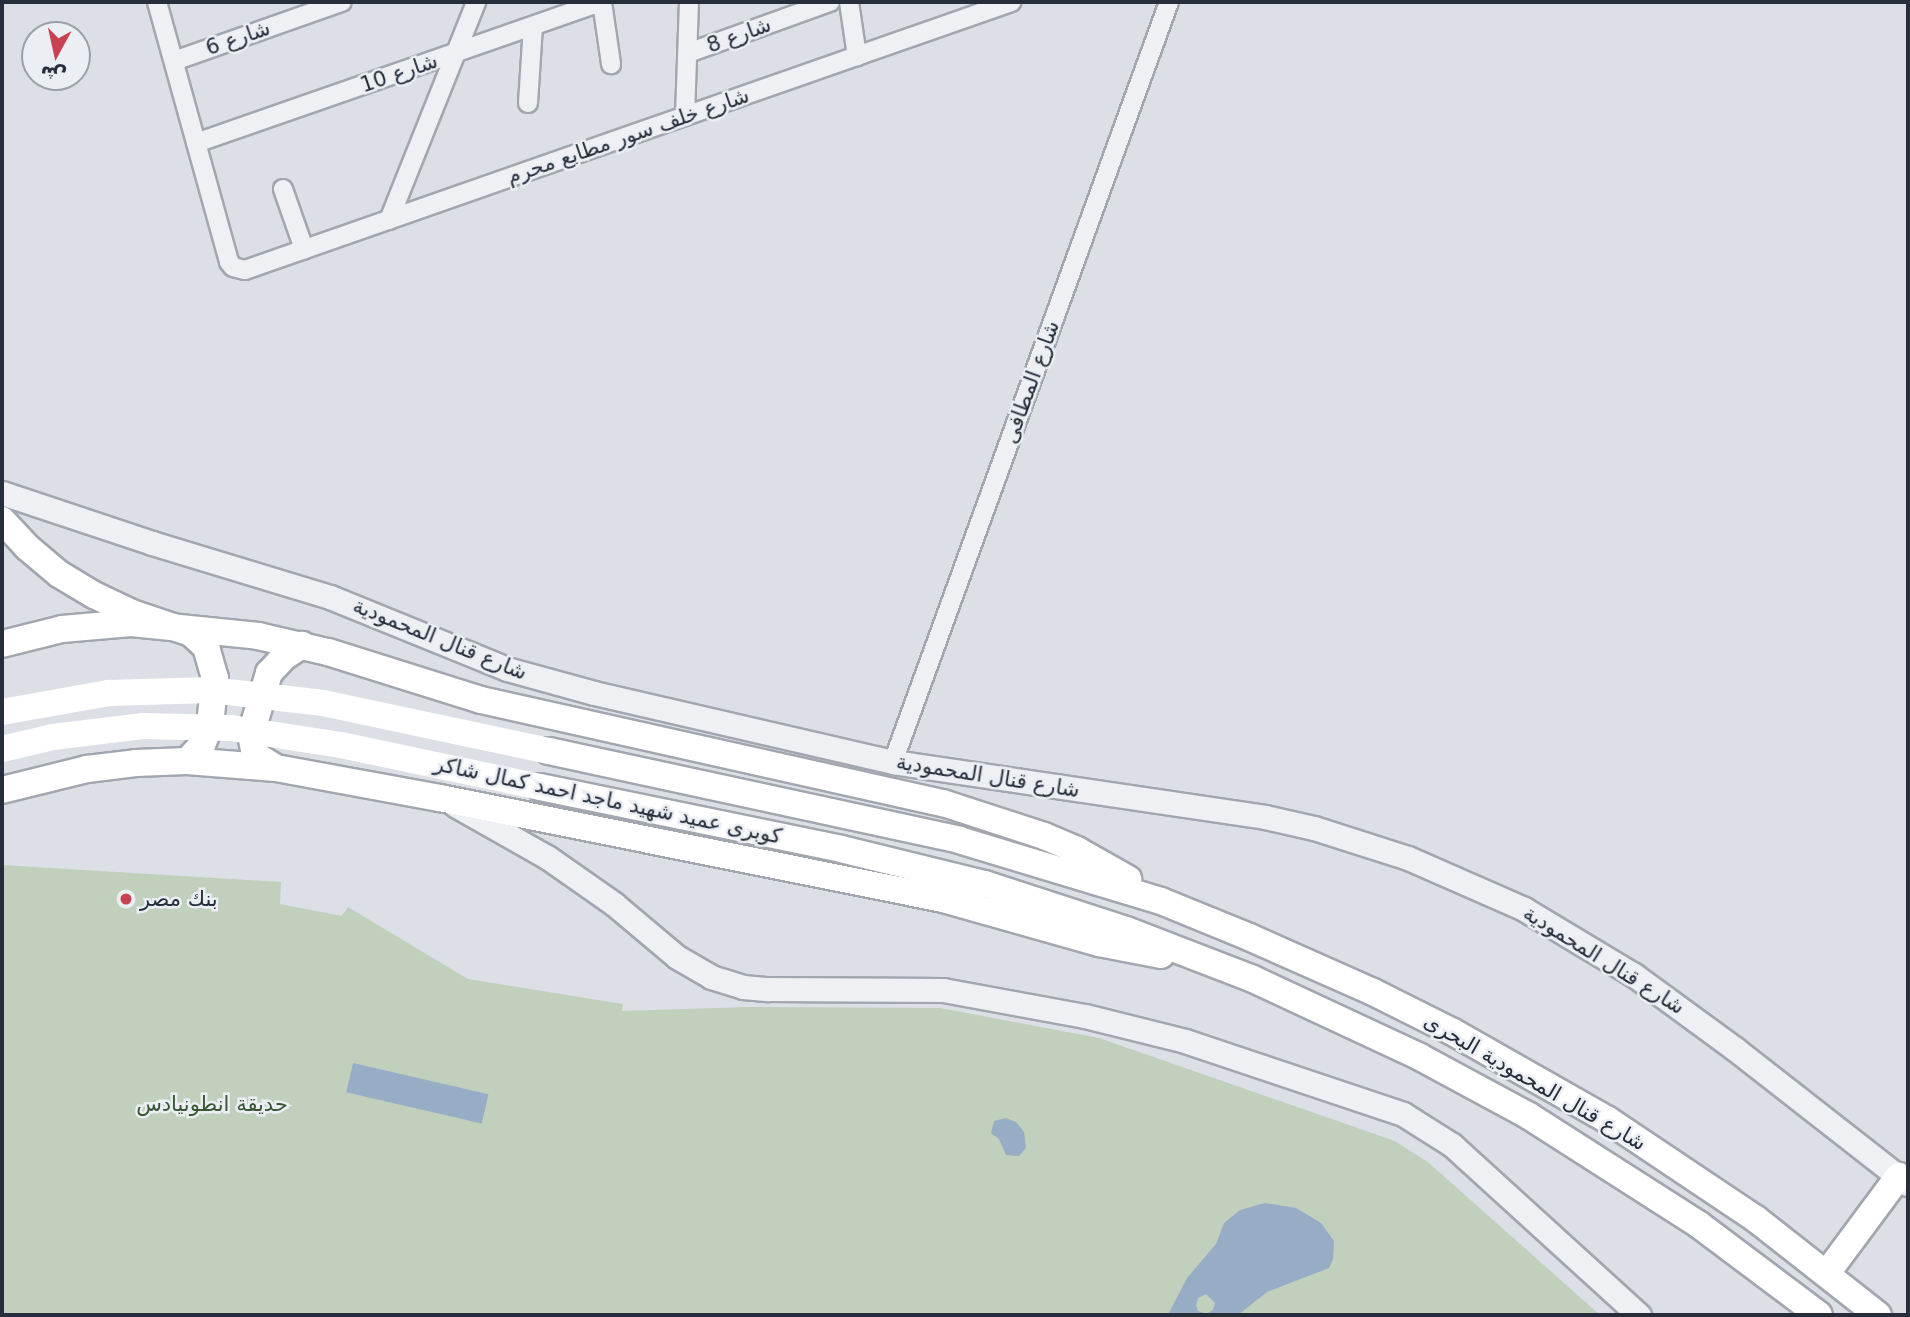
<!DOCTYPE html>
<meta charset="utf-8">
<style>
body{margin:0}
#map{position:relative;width:1910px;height:1317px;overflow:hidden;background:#dcdfe6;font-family:"DejaVu Sans",Cairo,sans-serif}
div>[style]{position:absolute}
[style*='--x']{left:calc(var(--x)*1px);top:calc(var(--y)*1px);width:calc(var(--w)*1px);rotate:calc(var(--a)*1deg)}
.green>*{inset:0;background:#c1cfbd}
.water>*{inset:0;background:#97acc5;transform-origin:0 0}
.roads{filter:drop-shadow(2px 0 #a2a6af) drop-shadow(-2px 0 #a2a6af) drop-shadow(0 2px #a2a6af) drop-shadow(0 -2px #a2a6af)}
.minor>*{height:18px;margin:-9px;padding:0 9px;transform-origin:9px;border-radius:9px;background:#eef0f4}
.tertiary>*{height:23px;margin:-11.5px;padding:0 11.5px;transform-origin:11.5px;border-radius:11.5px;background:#eef0f4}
.secondary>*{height:26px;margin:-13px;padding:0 13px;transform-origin:13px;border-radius:13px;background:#fff}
.secondary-bridge>*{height:26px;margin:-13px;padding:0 13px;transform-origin:13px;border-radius:13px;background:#fff}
.dots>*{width:19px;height:19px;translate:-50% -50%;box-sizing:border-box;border:4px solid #ebeef3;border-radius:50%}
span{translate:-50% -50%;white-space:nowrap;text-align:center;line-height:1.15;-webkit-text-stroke:5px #ebeef3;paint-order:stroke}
.street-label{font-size:21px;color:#262d3b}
.poi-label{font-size:21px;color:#262d3b}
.left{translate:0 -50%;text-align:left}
.park-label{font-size:21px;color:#395634}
.frame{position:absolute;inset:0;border:4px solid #262d3b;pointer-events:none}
.north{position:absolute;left:21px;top:21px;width:70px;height:70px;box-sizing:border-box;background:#ebeef3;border:2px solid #9ca1a9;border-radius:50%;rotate:188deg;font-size:19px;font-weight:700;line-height:28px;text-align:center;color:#262d3b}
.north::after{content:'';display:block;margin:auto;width:24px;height:32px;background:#c94252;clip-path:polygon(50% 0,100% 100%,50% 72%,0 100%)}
</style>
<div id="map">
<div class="green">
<i style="clip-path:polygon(2px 865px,281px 882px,280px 904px,342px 916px,348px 907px,468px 979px,623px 1004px,622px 1011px,747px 1007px,940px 1008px,1099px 1038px,1395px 1141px,1429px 1163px,1600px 1315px,2px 1315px)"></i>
</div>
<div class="water">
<i style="left:353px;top:1063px;width:139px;height:30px;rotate:13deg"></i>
<i style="clip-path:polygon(1006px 1118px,1016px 1122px,1024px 1132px,1026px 1148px,1019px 1156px,1006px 1155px,999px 1139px,991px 1133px,994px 1121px)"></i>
<i style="clip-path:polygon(evenodd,1265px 1203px,1296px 1208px,1321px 1223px,1334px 1241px,1333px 1259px,1329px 1268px,1267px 1292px,1238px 1315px,1168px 1315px,1187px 1278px,1216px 1244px,1224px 1223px,1240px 1210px,1265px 1203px,1206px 1294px,1215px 1303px,1213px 1310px,1206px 1314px,1198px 1311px,1196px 1305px,1198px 1298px,1206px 1294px)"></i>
</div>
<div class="roads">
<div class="minor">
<i style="--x:157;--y:2;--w:270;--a:74.5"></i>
<i style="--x:229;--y:262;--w:6;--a:51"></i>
<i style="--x:233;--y:267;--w:12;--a:14"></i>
<i style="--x:245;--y:270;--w:812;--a:-19.28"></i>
<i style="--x:849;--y:2;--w:55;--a:81.6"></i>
<i style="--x:688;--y:53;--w:151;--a:-19.8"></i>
<i style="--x:174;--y:61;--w:178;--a:-19.4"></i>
<i style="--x:528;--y:103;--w:77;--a:-86.3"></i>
<i style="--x:685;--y:116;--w:114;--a:-88"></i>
<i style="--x:196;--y:143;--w:430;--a:-19.2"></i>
<i style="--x:602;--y:2;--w:63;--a:81.7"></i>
<i style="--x:283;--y:189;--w:64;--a:70.7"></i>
<i style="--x:389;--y:220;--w:235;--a:-68.2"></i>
<i style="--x:893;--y:762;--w:809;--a:-70.04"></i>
</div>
<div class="tertiary">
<i style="--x:2;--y:493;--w:158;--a:18.4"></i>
<i style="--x:152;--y:543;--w:186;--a:16.9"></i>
<i style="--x:330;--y:597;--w:191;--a:22.1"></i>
<i style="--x:507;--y:669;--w:90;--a:15.4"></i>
<i style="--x:594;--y:693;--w:307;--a:13"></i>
<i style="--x:893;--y:762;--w:376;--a:8.4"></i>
<i style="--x:1265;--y:817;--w:50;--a:12.7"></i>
<i style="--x:1314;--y:828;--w:99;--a:17.7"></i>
<i style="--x:1408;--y:858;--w:127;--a:23.7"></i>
<i style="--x:1524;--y:909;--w:128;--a:31"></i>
<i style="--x:1634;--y:975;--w:125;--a:36.2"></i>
<i style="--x:1735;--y:1049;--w:219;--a:38"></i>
<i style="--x:455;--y:805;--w:106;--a:29.5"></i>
<i style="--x:547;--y:857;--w:82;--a:35"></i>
<i style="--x:614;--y:904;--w:82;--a:40.1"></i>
<i style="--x:677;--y:957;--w:39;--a:30"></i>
<i style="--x:711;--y:977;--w:34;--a:17"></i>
<i style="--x:743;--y:987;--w:25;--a:5"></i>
<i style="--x:768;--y:989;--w:175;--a:0.3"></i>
<i style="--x:943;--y:990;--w:144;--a:10.4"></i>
<i style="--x:1085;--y:1016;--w:103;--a:14"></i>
<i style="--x:1185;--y:1041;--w:230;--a:18.5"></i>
<i style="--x:1403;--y:1114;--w:58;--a:32.3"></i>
<i style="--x:1452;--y:1145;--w:253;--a:42.3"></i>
</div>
<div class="secondary">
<i style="--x:2;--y:520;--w:37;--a:47"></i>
<i style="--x:27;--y:547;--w:42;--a:40.2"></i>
<i style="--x:59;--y:574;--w:41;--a:31"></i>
<i style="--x:94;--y:595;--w:42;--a:25.3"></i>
<i style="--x:132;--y:613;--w:62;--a:18.7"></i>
<i style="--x:191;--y:633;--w:21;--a:43"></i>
<i style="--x:206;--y:647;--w:32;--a:74"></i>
<i style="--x:215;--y:678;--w:47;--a:96.1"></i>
<i style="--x:210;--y:725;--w:22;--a:112"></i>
<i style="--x:202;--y:745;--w:22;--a:133"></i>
<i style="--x:2;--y:644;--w:62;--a:-14"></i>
<i style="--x:62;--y:629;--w:69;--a:-5"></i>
<i style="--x:131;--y:623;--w:128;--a:5.8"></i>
<i style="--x:258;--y:636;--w:72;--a:12.9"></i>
<i style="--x:328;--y:652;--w:160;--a:17.4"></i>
<i style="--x:481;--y:700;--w:473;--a:12.6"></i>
<i style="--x:943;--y:803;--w:106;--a:18.1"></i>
<i style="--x:1044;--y:836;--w:36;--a:23"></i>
<i style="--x:1077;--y:850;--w:59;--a:29.6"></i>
<i style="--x:549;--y:751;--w:420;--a:12.2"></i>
<i style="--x:959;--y:840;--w:211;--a:16.8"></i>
<i style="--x:1161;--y:901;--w:95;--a:22.2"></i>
<i style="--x:1249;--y:937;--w:136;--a:23.9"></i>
<i style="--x:1373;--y:992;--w:89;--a:26.6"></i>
<i style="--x:1453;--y:1032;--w:178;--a:29.6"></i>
<i style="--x:1608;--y:1120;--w:178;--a:33.8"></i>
<i style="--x:1756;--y:1219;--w:155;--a:38.2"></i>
<i style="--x:276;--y:768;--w:25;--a:-148"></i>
<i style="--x:255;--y:755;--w:21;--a:-101"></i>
<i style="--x:251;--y:734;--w:64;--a:-73.6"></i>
<i style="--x:269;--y:673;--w:22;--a:-47"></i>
<i style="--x:284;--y:657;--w:22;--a:-34"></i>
<i style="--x:540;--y:787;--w:307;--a:11.6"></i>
<i style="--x:841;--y:849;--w:148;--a:13.7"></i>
<i style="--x:985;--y:884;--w:148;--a:18.1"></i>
<i style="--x:1126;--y:930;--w:136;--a:21.1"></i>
<i style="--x:1253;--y:979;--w:184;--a:25"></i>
<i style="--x:1420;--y:1057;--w:124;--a:28.4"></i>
<i style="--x:1529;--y:1116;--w:201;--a:32.6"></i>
<i style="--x:1698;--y:1224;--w:151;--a:36.9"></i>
<i style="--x:2;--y:790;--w:88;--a:-13.9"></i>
<i style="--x:87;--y:769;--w:49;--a:-7"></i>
<i style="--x:136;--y:763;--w:51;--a:-2.2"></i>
<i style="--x:187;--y:761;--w:89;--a:4.5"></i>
<i style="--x:276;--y:768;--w:167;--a:10.4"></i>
<i style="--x:440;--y:798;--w:513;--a:11.35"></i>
<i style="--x:943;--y:899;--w:162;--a:15.8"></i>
<i style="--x:1099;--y:943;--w:63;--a:11"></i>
<i style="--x:1827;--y:1273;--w:121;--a:-53.4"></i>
</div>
</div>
<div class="secondary-bridge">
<i style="--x:2;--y:712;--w:109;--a:-10.1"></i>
<i style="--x:109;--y:693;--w:102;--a:-1.7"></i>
<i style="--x:211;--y:690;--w:113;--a:6.6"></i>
<i style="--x:323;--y:703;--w:231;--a:12"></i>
<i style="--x:2;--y:749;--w:52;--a:-13.2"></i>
<i style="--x:53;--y:737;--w:90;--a:-7"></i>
<i style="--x:142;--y:726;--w:89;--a:1.3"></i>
<i style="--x:231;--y:728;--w:111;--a:8.8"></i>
<i style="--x:341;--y:745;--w:203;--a:11.9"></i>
</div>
<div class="dots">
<i style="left:126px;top:899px;background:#c94252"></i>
</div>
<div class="street-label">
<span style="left:739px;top:35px;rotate:-20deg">شارع 8</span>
<span style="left:238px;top:38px;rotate:-19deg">شارع 6</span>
<span style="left:399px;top:73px;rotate:-19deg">شارع 10</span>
<span style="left:628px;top:136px;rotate:-19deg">شارع خلف سور مطابع محرم</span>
<span style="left:1031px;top:382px;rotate:-70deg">شارع المطافى</span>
<span style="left:440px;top:639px;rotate:22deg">شارع قنال المحمودية</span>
<span style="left:988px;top:776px;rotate:9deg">شارع قنال المحمودية</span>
<span style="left:608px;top:800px;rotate:12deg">كوبرى عميد شهيد ماجد احمد كمال شاكر</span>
<span style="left:1604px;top:960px;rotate:32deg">شارع قنال المحمودية</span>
<span style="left:1535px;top:1082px;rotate:30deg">شارع قنال المحمودية البحرى</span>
</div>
<div class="poi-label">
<span class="left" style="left:140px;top:899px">بنك مصر</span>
</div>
<div class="park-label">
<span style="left:212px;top:1104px">حديقة انطونيادس</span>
</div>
<div class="frame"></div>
<div class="north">ش</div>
</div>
